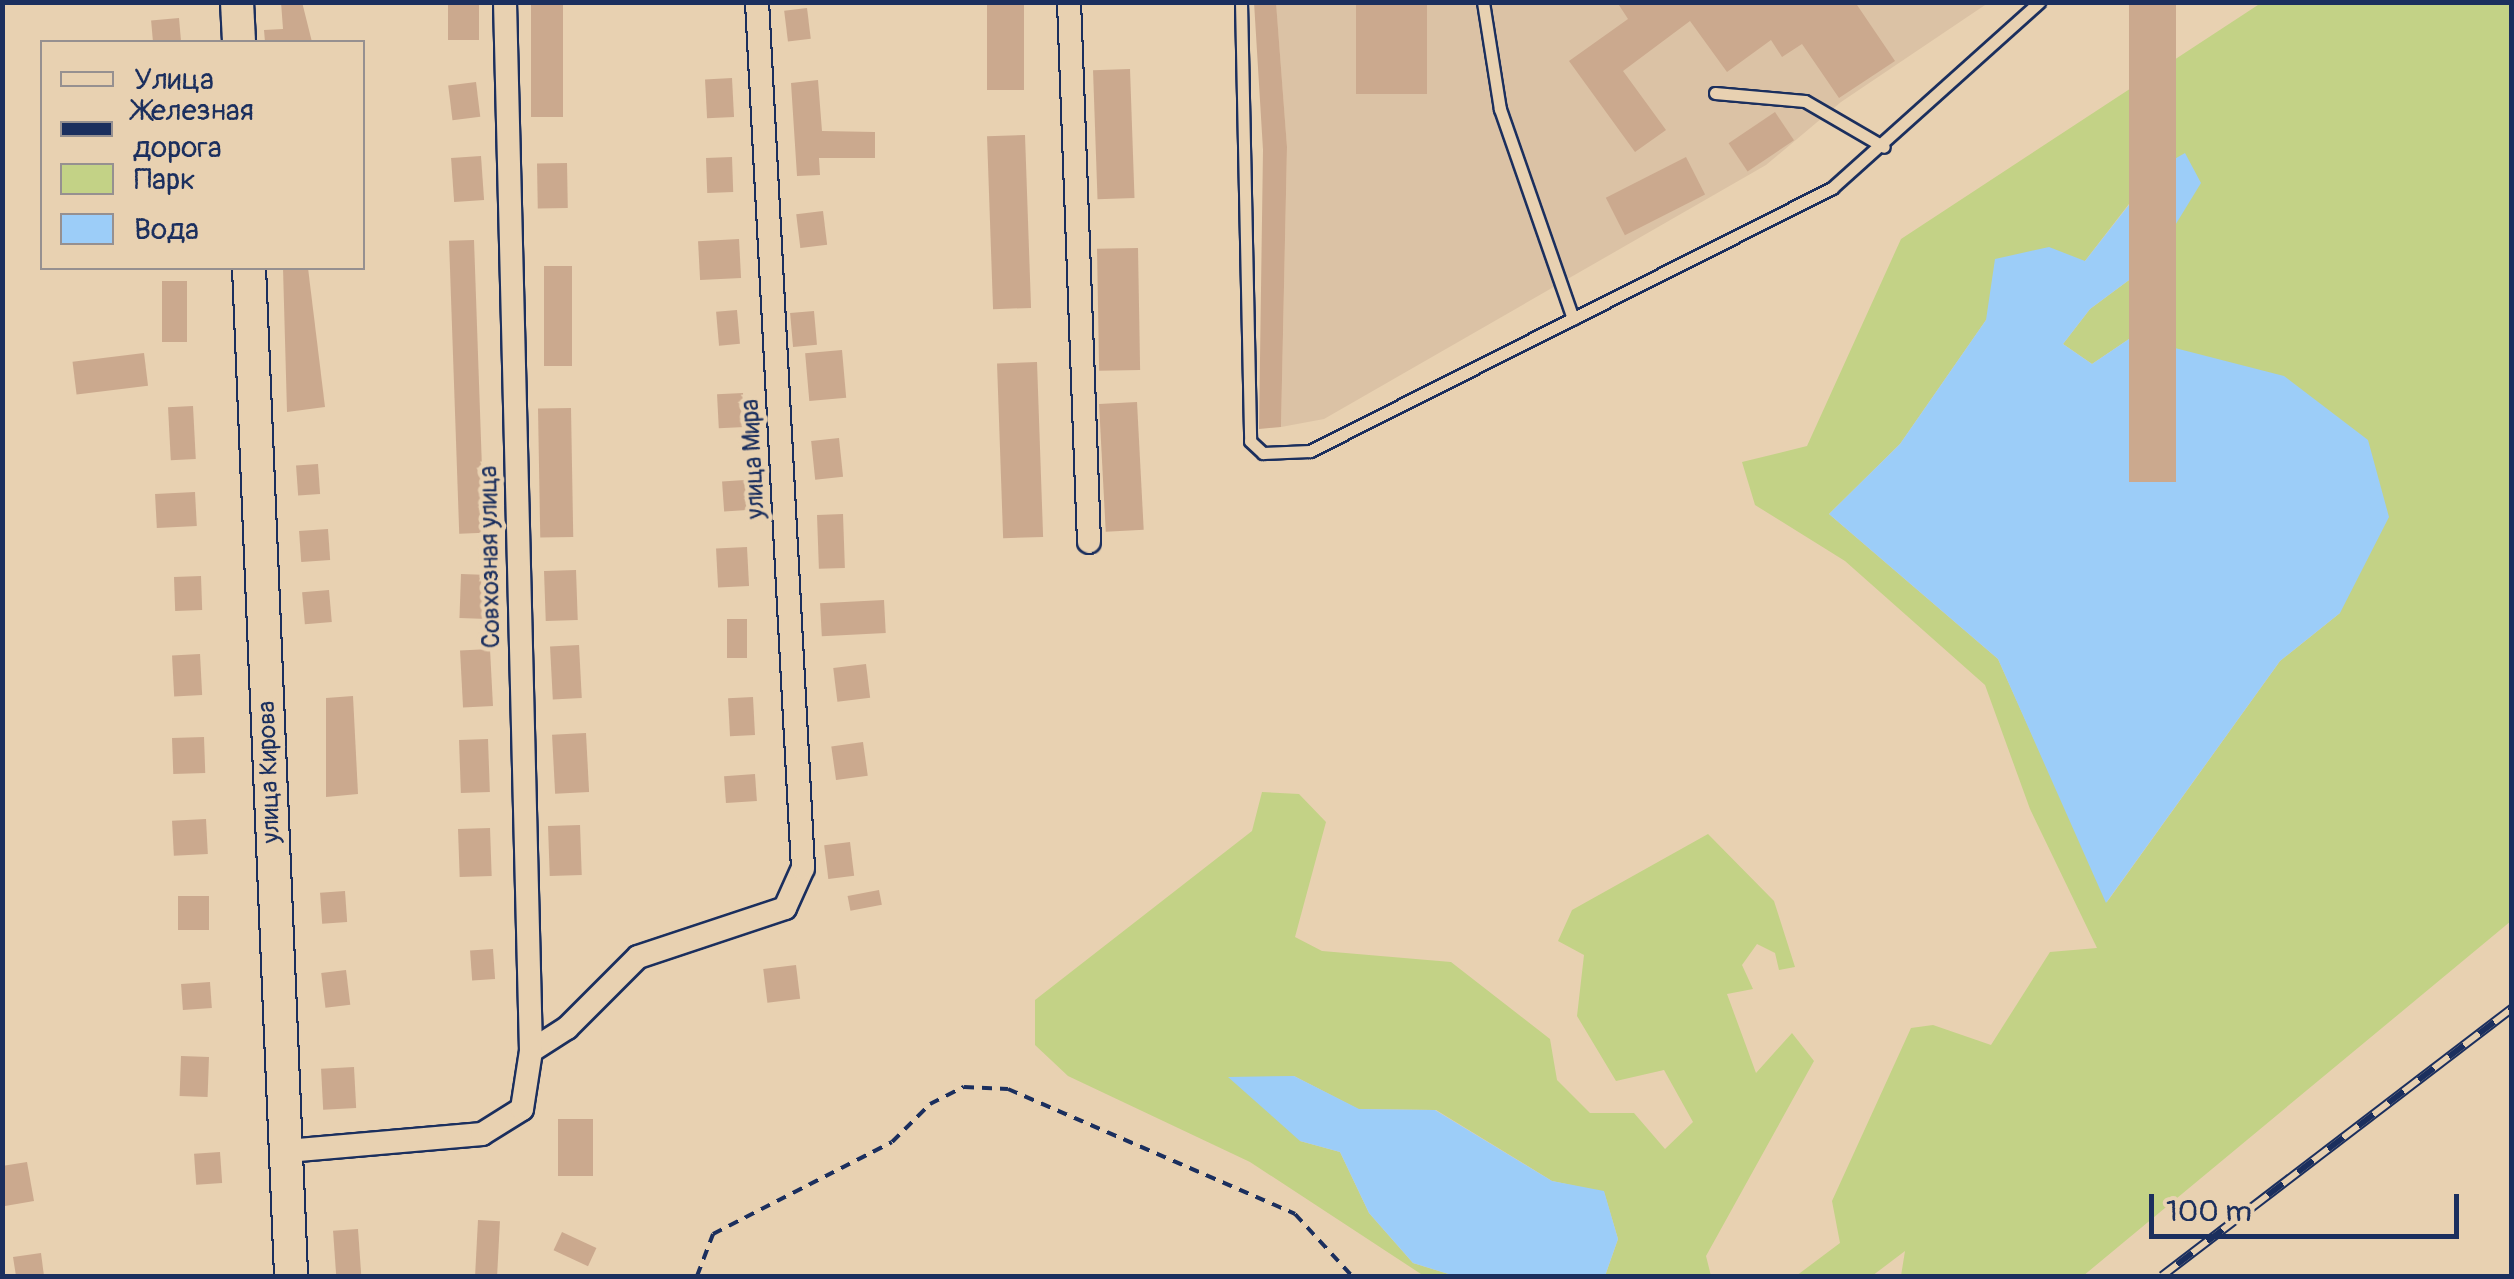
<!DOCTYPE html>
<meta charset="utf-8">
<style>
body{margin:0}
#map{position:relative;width:2514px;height:1279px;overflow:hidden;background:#e8d1b1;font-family:Pangolin,sans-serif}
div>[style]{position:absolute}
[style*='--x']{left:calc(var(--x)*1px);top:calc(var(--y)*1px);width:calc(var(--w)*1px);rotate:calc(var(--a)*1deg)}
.built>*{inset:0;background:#dbc2a5}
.green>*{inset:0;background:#c3d286}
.water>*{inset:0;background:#9ccdf8}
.building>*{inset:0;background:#cba98e;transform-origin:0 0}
.path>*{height:4px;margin-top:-2px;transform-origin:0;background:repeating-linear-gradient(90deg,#1b2f5e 0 10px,transparent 0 18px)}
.roads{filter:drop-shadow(2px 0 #1b2f5e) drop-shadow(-2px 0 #1b2f5e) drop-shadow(0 2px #1b2f5e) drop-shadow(0 -2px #1b2f5e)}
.lane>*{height:11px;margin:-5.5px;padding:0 5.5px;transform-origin:5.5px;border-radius:5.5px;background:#e8d1b1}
.street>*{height:22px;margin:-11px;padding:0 11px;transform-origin:11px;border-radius:11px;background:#e8d1b1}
.secondary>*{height:32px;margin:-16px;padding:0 16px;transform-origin:16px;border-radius:16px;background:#e8d1b1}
.rail>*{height:10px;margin-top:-5px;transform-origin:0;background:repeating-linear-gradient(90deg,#e8d1b1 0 19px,#1b2f5e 0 38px);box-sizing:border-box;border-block:2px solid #1b2f5e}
span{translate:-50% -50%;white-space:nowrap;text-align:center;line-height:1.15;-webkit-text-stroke:9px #e8d1b1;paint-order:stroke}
.street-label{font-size:25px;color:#1b2f5e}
.frame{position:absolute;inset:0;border:5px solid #1b2f5e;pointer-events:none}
.legend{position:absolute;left:40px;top:40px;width:325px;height:230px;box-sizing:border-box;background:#e8d1b1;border:2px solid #969090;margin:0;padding:12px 18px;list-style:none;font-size:30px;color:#1b2f5e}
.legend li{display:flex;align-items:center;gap:20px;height:50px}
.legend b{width:50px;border:2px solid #969090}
.scale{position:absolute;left:2149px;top:1194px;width:310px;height:45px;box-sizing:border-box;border:5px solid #1b2f5e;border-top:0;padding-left:12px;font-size:30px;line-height:35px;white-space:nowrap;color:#1b2f5e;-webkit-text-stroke:8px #e8d1b1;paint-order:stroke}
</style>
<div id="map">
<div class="built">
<i style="clip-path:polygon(1276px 3px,1988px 3px,1841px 102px,1766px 165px,1324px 419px,1281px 427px,1287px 148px)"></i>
</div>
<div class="green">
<i style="clip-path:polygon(evenodd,2261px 3px,2511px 3px,2511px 921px,2083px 1276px,1901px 1276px,1905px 1251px,1872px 1276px,1796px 1276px,1840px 1243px,1832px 1201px,1911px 1028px,1933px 1025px,1991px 1045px,2050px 952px,2097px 948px,2030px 809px,1985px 685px,1845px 561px,1755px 505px,1742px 462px,1807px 446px,1901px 239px,2261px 3px,2156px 169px,2152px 263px,2090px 309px,2063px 344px,2092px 364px,2132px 337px,2156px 344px,2340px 613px,2280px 661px,2107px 902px,1998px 659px,1829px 514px,1900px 444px,1986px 320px,2085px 261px,2156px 169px)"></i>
<i style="clip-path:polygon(1262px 792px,1299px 794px,1326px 822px,1295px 937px,1322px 951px,1451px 962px,1550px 1039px,1557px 1080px,1590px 1113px,1634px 1113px,1665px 1149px,1693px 1122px,1664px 1070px,1616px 1081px,1577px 1016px,1584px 955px,1558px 941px,1572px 910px,1708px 834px,1774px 901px,1795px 967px,1779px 970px,1775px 953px,1757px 944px,1742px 965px,1753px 989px,1727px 994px,1756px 1073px,1792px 1033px,1814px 1061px,1706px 1256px,1711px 1276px,1605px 1276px,1618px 1239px,1604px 1192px,1552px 1181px,1436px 1110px,1358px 1109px,1294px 1076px,1300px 1141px,1340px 1152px,1369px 1213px,1413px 1263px,1455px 1276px,1424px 1276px,1250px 1162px,1068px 1076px,1035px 1045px,1035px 1000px,1252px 831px)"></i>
</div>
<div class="water">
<i style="clip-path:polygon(2185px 153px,2201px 183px,2152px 263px,2090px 309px,2063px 344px,2092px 364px,2132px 337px,2284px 376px,2368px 440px,2389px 517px,2340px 613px,2280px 661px,2106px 903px,1998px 659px,1829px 514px,1900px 444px,1986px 320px,1995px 259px,2049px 247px,2085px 261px,2157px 169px)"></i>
<i style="clip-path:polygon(1294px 1076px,1359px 1109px,1435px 1110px,1552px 1181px,1604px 1191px,1618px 1239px,1605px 1276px,1455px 1276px,1413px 1263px,1369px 1213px,1340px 1152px,1300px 1141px,1228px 1077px)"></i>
</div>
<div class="building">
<i style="clip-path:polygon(281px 2px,302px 2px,312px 42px,265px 42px,264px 30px,283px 29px)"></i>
<i style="left:448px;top:2px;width:31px;height:38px"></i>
<i style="left:531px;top:2px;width:32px;height:115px"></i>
<i style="left:987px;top:2px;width:37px;height:88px"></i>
<i style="clip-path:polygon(1254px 2px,1276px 2px,1287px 147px,1281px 427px,1259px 429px,1263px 150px)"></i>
<i style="left:1356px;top:2px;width:71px;height:92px"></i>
<i style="clip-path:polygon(1617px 2px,1855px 2px,1895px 61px,1839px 98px,1802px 44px,1782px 57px,1771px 40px,1727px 72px,1690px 21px,1623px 71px,1666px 130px,1635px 152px,1569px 61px,1628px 19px)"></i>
<i style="left:2129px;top:2px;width:47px;height:480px"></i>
<i style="left:807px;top:8px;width:31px;height:23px;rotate:83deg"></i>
<i style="left:179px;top:18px;width:24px;height:28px;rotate:85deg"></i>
<i style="left:1130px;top:69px;width:129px;height:37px;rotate:88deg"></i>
<i style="left:732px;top:78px;width:39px;height:27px;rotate:87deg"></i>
<i style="clip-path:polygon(818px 80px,822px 131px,875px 132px,875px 158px,819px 158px,820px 175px,797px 176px,791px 83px)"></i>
<i style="left:476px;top:82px;width:35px;height:28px;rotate:83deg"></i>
<i style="left:1775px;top:112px;width:34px;height:56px;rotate:56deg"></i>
<i style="left:1025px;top:135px;width:173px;height:38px;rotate:88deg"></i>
<i style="left:481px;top:156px;width:44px;height:30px;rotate:86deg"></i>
<i style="left:732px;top:157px;width:35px;height:26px;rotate:88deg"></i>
<i style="left:1686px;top:157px;width:42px;height:90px;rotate:63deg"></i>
<i style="left:567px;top:163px;width:45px;height:30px;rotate:89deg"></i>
<i style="left:823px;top:211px;width:34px;height:27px;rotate:83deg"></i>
<i style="left:739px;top:239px;width:39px;height:41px;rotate:87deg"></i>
<i style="left:474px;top:240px;width:293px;height:25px;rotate:88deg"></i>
<i style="left:1138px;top:248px;width:122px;height:41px;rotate:89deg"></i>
<i style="left:544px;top:266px;width:28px;height:100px"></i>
<i style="clip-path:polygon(283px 268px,308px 268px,325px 407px,287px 412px)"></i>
<i style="left:162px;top:281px;width:25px;height:61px"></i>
<i style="left:737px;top:310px;width:34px;height:21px;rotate:85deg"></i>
<i style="left:814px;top:311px;width:34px;height:24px;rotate:85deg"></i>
<i style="left:842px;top:350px;width:48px;height:37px;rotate:85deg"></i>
<i style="left:144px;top:353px;width:33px;height:72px;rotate:83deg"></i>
<i style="left:1037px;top:362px;width:175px;height:40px;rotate:88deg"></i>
<i style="left:743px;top:393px;width:34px;height:26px;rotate:87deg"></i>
<i style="left:1137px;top:402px;width:128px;height:38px;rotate:87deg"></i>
<i style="left:193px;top:406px;width:53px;height:25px;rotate:87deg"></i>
<i style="left:571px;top:408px;width:129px;height:33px;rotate:89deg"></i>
<i style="left:839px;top:438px;width:39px;height:28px;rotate:84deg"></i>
<i style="left:318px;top:464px;width:30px;height:22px;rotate:86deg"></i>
<i style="left:745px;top:480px;width:30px;height:23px;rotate:86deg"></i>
<i style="left:195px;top:492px;width:34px;height:40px;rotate:87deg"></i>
<i style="left:843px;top:514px;width:54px;height:26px;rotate:88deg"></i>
<i style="left:328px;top:529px;width:31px;height:29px;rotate:86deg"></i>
<i style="left:747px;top:547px;width:39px;height:31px;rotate:87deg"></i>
<i style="left:576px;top:570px;width:50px;height:32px;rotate:88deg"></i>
<i style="left:461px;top:574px;width:28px;height:44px;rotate:2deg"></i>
<i style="left:201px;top:576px;width:34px;height:27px;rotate:88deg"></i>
<i style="left:329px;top:590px;width:32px;height:27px;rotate:85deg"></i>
<i style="left:884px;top:600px;width:33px;height:64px;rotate:87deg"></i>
<i style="left:727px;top:619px;width:20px;height:39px"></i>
<i style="left:579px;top:645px;width:53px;height:29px;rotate:87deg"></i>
<i style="left:490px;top:649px;width:57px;height:30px;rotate:87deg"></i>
<i style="left:200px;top:654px;width:41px;height:28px;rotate:87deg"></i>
<i style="left:866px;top:664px;width:34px;height:33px;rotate:83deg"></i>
<i style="clip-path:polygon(353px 696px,358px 794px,326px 797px,326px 698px)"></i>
<i style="left:753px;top:697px;width:38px;height:25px;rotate:87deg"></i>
<i style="left:586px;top:733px;width:59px;height:34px;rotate:87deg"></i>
<i style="left:204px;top:737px;width:36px;height:32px;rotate:88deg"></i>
<i style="left:488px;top:739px;width:53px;height:29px;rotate:88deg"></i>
<i style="left:863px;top:742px;width:34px;height:32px;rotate:82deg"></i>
<i style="left:755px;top:774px;width:27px;height:31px;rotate:86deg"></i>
<i style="left:206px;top:819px;width:35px;height:34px;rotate:87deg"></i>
<i style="left:580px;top:825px;width:50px;height:32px;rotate:88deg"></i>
<i style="left:490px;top:828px;width:48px;height:32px;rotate:88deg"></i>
<i style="left:850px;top:842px;width:34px;height:26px;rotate:83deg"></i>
<i style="left:879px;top:890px;width:15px;height:32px;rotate:79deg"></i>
<i style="left:345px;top:891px;width:31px;height:25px;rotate:86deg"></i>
<i style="left:209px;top:896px;width:34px;height:31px;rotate:90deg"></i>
<i style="left:493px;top:949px;width:30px;height:23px;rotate:86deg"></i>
<i style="left:796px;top:965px;width:34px;height:33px;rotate:83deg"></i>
<i style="left:346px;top:970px;width:35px;height:25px;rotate:83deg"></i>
<i style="left:210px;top:982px;width:26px;height:29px;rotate:86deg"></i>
<i style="left:181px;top:1056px;width:28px;height:40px;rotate:2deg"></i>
<i style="left:354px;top:1067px;width:41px;height:33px;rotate:87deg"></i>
<i style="left:558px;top:1119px;width:35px;height:57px"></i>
<i style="left:220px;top:1152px;width:31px;height:26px;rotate:86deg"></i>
<i style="clip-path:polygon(27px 1162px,34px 1201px,5px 1206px,2px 1166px)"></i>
<i style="left:478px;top:1220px;width:22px;height:56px;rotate:3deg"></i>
<i style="left:358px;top:1229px;width:47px;height:25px;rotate:86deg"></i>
<i style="left:562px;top:1232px;width:38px;height:20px;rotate:25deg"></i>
<i style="clip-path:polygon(41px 1253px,44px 1276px,16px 1276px,13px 1257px)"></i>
</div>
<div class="path">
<i style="--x:697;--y:1276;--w:45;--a:-69.1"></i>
<i style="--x:713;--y:1234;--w:201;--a:-27.2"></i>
<i style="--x:892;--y:1142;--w:54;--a:-45"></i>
<i style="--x:930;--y:1104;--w:38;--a:-27"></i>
<i style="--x:964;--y:1087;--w:44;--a:2.6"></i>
<i style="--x:1008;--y:1089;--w:313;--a:23.5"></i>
<i style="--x:1295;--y:1214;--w:84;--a:47.4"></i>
</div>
<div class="roads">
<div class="lane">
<i style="--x:1241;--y:2;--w:439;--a:88.8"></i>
<i style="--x:1250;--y:441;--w:18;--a:43"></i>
<i style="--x:1263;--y:453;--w:47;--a:-2.4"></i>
<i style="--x:1310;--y:451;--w:585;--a:-26.74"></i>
<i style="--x:1832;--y:188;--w:278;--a:-41.9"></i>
<i style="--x:1483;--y:2;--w:108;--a:81"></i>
<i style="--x:1500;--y:109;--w:222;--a:70.8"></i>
<i style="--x:1715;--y:93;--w:90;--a:5.1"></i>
<i style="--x:1805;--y:101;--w:91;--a:30.2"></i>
</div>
<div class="street">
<i style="--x:1069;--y:2;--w:540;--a:87.88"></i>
<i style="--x:531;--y:1051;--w:43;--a:-32.6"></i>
<i style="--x:567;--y:1028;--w:100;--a:-45"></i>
<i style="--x:638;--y:957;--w:155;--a:-18.4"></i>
<i style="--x:785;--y:908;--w:44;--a:-65.8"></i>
<i style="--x:803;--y:868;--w:867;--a:-93.04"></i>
<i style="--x:287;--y:1151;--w:196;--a:-5"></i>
<i style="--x:482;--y:1134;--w:47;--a:-32"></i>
<i style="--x:522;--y:1109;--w:59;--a:-81.2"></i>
<i style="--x:531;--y:1051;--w:1049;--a:-91.42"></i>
</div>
<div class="secondary">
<i style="--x:237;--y:2;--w:40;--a:87.1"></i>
<i style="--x:249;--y:268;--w:1009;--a:87.61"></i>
</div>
</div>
<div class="rail">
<i style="--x:2162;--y:1276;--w:441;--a:-37.4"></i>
</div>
<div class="street-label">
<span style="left:754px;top:459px;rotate:-93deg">улица Мира</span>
<span style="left:491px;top:557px;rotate:-91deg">Совхозная улица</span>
<span style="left:270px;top:772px;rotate:-92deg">улица Кирова</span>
</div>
<div class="frame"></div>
<ul class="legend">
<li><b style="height:12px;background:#e8d1b1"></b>Улица</li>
<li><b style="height:12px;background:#1b2f5e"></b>Железная дорога</li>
<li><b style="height:28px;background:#c3d286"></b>Парк</li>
<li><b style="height:28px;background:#9ccdf8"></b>Вода</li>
</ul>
<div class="scale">100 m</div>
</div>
